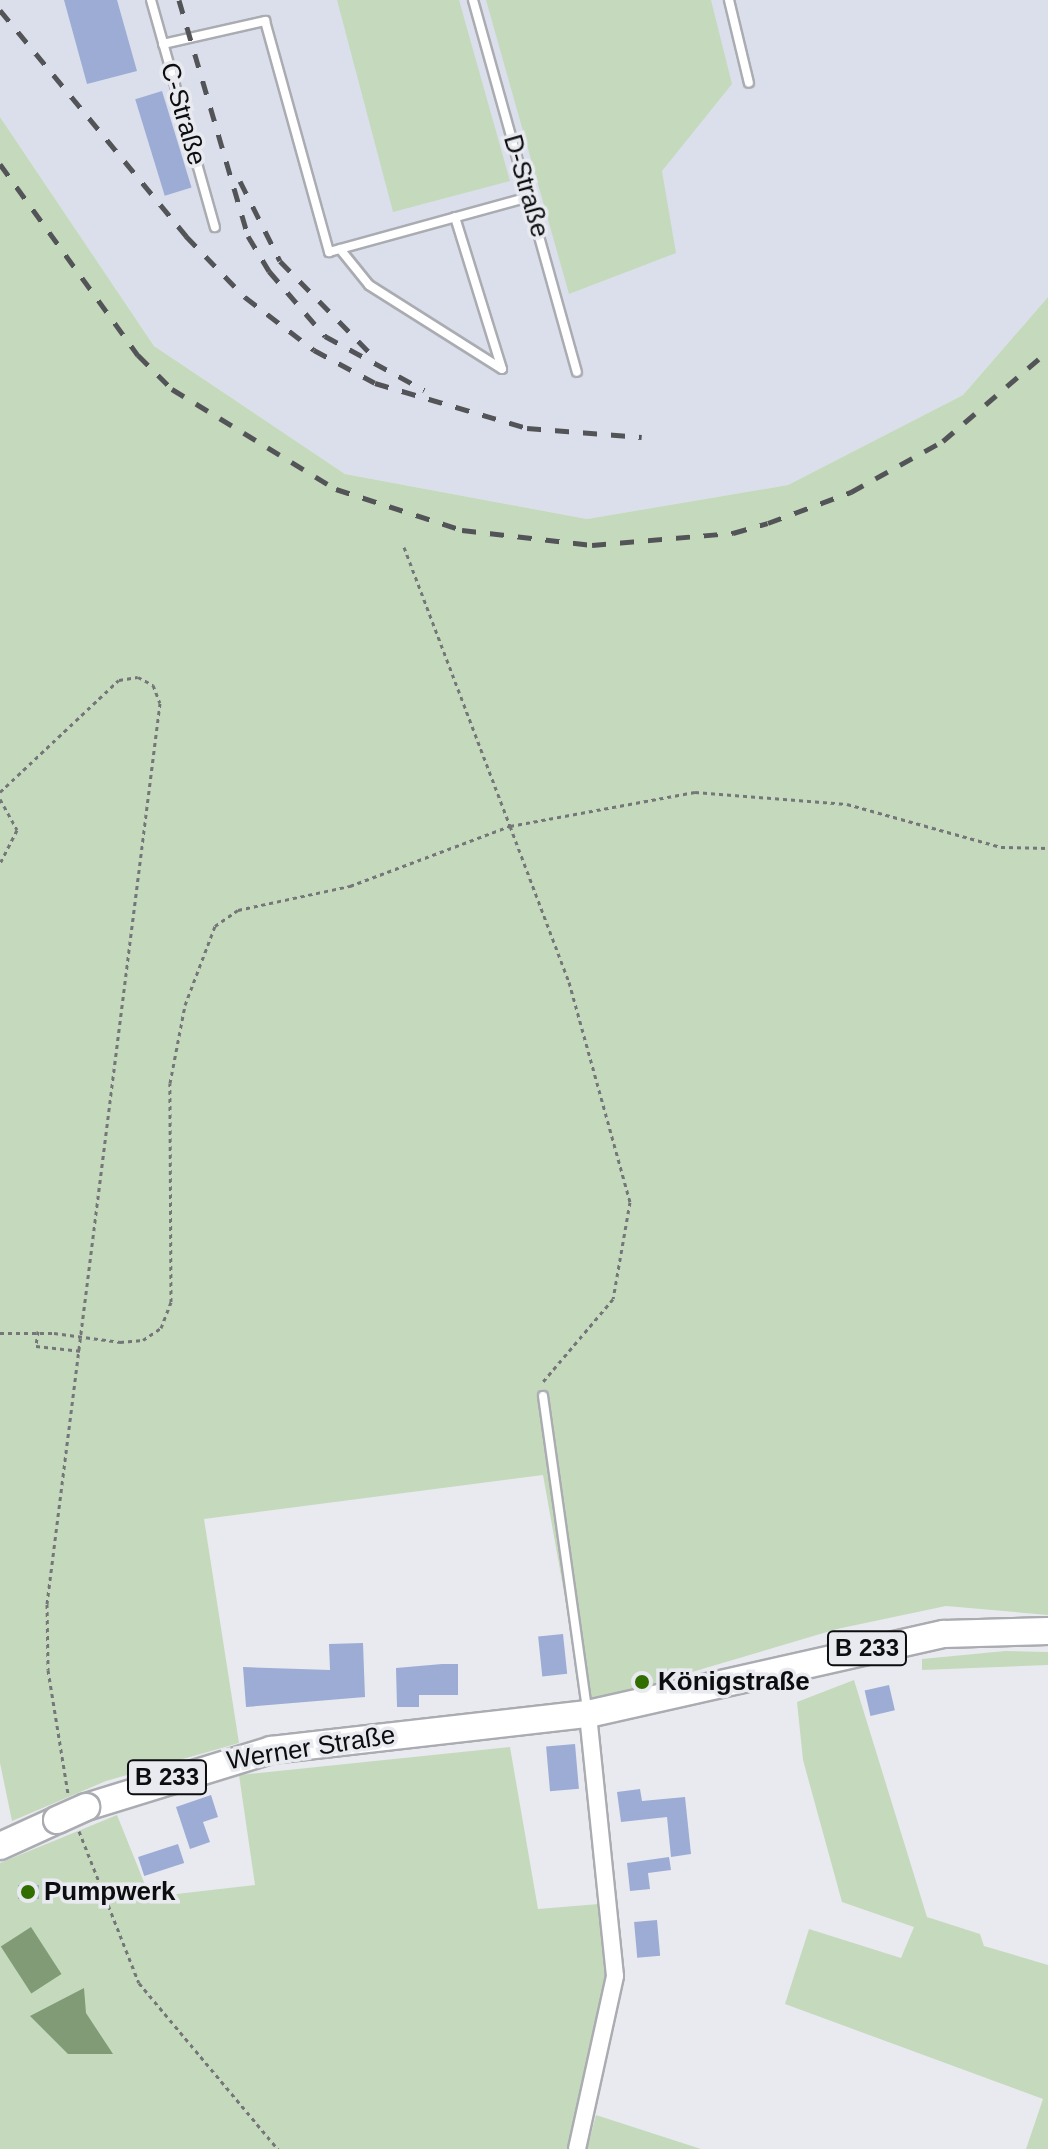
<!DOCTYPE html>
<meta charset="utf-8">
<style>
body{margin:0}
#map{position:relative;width:1048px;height:2149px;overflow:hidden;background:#e8eaf0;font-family:Arial,sans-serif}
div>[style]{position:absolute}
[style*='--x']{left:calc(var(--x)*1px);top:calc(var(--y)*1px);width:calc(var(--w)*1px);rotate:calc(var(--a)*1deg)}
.built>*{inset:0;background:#dadfeb}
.green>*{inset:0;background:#c5dabc}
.water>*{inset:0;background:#809b75;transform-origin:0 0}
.building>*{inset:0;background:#9dacd5;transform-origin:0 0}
.path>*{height:3px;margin-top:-1.5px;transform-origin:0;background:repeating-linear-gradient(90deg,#75767a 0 4px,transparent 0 8px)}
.roads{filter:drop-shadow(2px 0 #aaacb1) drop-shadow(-2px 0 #aaacb1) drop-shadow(0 2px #aaacb1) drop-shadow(0 -2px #aaacb1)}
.lane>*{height:8px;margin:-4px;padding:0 4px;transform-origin:4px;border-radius:4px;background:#fff}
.street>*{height:16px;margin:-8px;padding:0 8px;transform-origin:8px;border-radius:8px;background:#fff}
.primary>*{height:26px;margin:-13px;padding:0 13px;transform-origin:13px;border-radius:13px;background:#fff}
.rail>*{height:5px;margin-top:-2.5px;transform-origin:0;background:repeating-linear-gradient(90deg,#535457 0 14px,transparent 0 28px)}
.path-bridge>*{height:3px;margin-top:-1.5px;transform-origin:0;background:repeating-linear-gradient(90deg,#75767a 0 4px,transparent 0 8px)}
.bridges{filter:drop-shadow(2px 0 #aaacb1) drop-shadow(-2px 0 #aaacb1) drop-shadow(0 2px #aaacb1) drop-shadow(0 -2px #aaacb1)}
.primary-bridge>*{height:26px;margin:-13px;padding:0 13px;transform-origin:13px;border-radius:13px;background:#fff}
.dots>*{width:22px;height:22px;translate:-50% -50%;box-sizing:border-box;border:4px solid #e8eaf0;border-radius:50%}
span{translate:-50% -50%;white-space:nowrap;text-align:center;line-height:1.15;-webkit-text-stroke:7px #e8eaf0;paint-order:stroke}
.shield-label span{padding:2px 6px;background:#e8eaf0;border:2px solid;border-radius:6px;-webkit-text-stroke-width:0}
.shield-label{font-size:24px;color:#0c0d0f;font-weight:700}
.street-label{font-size:26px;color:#0c0d0f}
.poi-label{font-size:26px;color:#0c0d0f;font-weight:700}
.left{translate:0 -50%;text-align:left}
</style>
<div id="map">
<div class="built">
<i style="clip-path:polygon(0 0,1048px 0,1048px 297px,963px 395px,788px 485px,587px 519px,345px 474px,154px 346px,0 117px)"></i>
</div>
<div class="green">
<i style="clip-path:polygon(337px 0,459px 0,510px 181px,393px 212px)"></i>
<i style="clip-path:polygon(486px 0,711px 0,732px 84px,662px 171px,676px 253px,569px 294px)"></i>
<i style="clip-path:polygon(0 117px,154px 346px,345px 474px,587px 519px,788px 485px,963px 395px,1048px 297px,1048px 1615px,946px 1606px,837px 1629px,584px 1704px,543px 1475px,204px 1519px,239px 1743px,106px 1781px,12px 1821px,0 1763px)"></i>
<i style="clip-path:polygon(1005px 1651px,1048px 1652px,1048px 1665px,922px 1670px,922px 1659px)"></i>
<i style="clip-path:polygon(854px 1680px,927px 1917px,980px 1934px,984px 1946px,1048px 1965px,1048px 2149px,1026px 2149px,1043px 2099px,785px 2004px,809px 1929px,901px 1958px,914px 1927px,842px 1902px,803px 1760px,797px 1702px)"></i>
<i style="clip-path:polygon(510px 1747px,538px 1909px,599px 1904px,608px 1968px,570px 2149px,0 2149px,0 1863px,117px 1815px,150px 1897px,255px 1885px,239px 1775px)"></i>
<i style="clip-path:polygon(596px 2115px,701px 2149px,587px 2149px)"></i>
</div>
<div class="water">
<i style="left:31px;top:1927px;width:56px;height:36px;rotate:57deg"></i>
<i style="clip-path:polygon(84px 1988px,86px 2013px,113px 2054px,68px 2054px,30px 2016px)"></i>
</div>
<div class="building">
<i style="clip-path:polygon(64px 0,117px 0,137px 71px,87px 84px)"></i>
<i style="left:162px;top:91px;width:101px;height:28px;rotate:73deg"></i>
<i style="left:563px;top:1634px;width:40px;height:25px;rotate:84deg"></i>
<i style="clip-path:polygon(363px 1643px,365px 1697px,246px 1707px,243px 1667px,330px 1670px,329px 1644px)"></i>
<i style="clip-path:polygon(442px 1664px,458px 1664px,458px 1695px,419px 1695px,419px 1707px,397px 1707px,396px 1668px)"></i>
<i style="left:889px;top:1685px;width:26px;height:25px;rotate:77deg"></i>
<i style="left:575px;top:1744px;width:45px;height:29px;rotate:85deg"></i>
<i style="clip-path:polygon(640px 1789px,642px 1801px,685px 1797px,691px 1854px,671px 1857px,667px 1817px,621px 1822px,617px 1792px)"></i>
<i style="clip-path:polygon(211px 1795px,218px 1817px,203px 1822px,210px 1842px,190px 1849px,176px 1807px)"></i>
<i style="left:178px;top:1844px;width:20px;height:42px;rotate:72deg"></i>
<i style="clip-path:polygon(669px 1857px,671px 1870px,648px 1873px,650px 1889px,630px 1891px,627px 1863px)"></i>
<i style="left:18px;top:1885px;width:21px;height:14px"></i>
<i style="left:657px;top:1920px;width:36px;height:23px;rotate:85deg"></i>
</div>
<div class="path">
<i style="--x:404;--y:547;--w:298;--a:69.2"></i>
<i style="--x:510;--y:826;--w:188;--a:-10.4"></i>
<i style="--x:695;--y:792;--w:152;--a:4.5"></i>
<i style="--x:847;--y:804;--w:160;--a:15.6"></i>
<i style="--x:1001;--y:847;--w:47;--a:1.2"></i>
<i style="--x:0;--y:792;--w:163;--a:-43.3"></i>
<i style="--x:119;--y:680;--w:19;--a:-9"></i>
<i style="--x:138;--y:677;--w:17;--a:28"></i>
<i style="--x:153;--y:685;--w:19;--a:69"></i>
<i style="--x:160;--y:703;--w:908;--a:97.15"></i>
<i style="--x:47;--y:1604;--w:66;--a:89.1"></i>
<i style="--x:48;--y:1670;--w:125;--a:80.8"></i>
<i style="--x:0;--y:799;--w:35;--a:61"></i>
<i style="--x:17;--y:830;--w:38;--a:117"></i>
<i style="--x:38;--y:1331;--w:15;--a:98"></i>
<i style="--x:36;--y:1346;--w:46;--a:6.2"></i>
<i style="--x:0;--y:1333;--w:54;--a:0"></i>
<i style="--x:120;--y:1342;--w:23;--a:-5"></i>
<i style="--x:143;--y:1340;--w:22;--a:-34"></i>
<i style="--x:161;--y:1328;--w:28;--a:-69"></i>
<i style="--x:171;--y:1302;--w:219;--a:-90.3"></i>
<i style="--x:170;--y:1083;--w:79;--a:-79.1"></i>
<i style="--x:185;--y:1005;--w:85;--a:-69.2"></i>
<i style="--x:215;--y:926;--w:28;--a:-35"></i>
<i style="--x:238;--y:910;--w:115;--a:-12.1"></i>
<i style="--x:350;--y:886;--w:171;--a:-20.6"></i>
<i style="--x:510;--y:826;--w:167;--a:69.3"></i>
<i style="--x:569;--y:982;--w:228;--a:74.5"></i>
<i style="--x:630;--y:1202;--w:98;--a:99.9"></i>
<i style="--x:613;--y:1299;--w:111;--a:130.3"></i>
<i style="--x:79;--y:1831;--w:163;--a:68.5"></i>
<i style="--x:139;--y:1983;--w:217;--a:50.1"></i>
</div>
<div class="roads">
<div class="lane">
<i style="--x:151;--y:0;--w:236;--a:74.3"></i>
<i style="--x:473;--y:0;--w:386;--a:74.4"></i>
<i style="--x:729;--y:0;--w:85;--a:76.5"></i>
<i style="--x:163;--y:44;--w:105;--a:-12.7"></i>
<i style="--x:265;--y:21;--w:240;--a:74.5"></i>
<i style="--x:329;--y:252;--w:207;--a:-15.4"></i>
<i style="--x:340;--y:249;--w:46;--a:51.1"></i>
<i style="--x:369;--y:285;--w:157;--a:32.3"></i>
<i style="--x:502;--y:369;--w:159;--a:-107.2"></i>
<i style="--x:543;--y:1396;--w:316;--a:82"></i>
</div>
<div class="street">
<i style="--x:577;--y:2149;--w:177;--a:-77.6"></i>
<i style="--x:615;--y:1976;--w:263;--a:-95.9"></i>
</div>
<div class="primary">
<i style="--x:86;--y:1807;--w:194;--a:-17.1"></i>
<i style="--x:271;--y:1750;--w:319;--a:-6.5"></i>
<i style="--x:588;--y:1714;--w:365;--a:-12.7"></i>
<i style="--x:944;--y:1634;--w:104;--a:-1.7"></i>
<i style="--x:0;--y:1846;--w:63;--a:-24.5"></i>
</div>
</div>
<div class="rail">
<i style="--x:179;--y:0;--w:246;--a:73.7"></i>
<i style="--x:248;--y:236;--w:41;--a:59"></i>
<i style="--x:269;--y:271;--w:86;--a:49.3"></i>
<i style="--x:325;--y:336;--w:113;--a:28.6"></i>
<i style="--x:0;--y:10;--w:293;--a:50.5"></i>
<i style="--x:186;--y:236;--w:85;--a:46"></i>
<i style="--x:245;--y:297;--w:87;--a:37.5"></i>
<i style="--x:314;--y:350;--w:69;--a:28.4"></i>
<i style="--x:375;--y:383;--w:159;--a:16.5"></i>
<i style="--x:527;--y:428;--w:115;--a:4.5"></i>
<i style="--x:0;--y:164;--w:236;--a:54.2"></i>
<i style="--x:138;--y:355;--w:48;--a:45"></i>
<i style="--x:172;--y:389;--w:192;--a:31.4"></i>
<i style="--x:336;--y:489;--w:133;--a:18"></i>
<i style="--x:462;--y:530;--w:131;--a:6.6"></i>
<i style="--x:592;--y:545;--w:142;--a:-4.9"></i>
<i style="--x:733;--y:533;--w:36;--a:-16"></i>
<i style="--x:768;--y:523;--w:89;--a:-20.5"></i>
<i style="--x:851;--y:492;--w:105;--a:-29"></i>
<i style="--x:943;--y:441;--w:138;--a:-40.6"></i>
<i style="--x:240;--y:181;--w:89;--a:63.4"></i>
<i style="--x:280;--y:261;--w:130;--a:45.6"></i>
</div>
<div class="path-bridge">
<i style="--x:54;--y:1333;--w:67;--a:7.8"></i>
</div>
<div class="bridges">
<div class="primary-bridge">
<i style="--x:57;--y:1820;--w:32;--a:-24"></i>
</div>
</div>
<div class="dots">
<i style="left:642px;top:1682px;background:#306e00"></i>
<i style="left:28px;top:1892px;background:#306e00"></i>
</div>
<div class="shield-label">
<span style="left:867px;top:1648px">B 233</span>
<span style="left:167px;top:1777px">B 233</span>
</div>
<div class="street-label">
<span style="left:183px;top:114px;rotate:74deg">C-Straße</span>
<span style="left:526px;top:186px;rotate:74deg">D-Straße</span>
<span style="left:311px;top:1748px;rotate:-9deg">Werner Straße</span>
</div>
<div class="poi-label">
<span class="left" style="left:658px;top:1682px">Königstraße</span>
<span class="left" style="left:44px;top:1892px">Pumpwerk</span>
</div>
</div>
